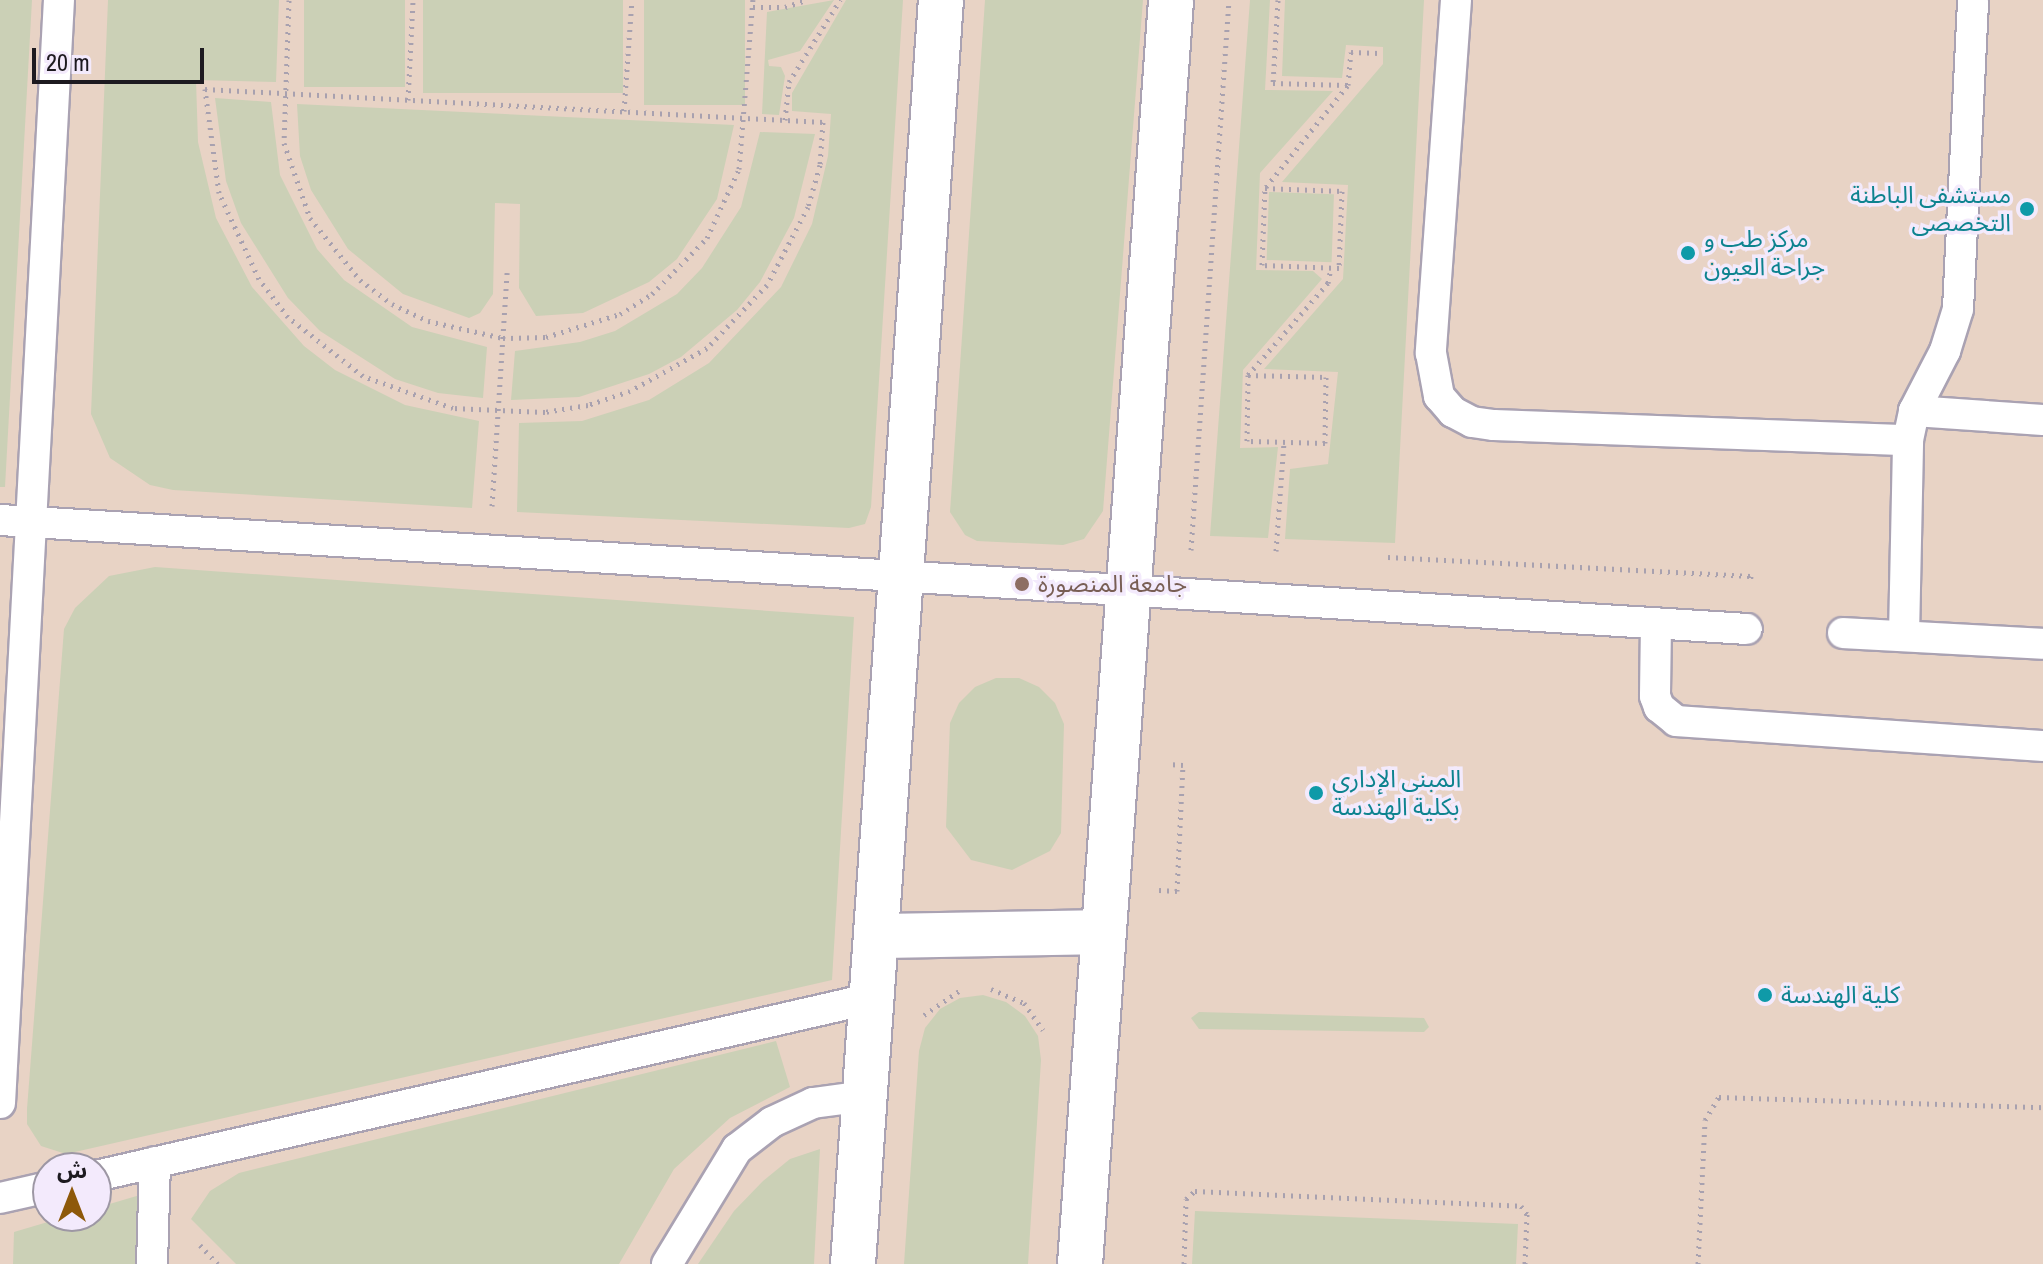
<!DOCTYPE html>
<meta charset="utf-8">
<style>
body{margin:0}
#map{position:relative;width:2043px;height:1264px;overflow:hidden;background:#e6ddee;font-family:"Archivo Narrow","Noto Sans Arabic",sans-serif}
div>[style]{position:absolute}
[style*='--x']{left:calc(var(--x)*1px);top:calc(var(--y)*1px);width:calc(var(--w)*1px);rotate:calc(var(--a)*1deg)}
.education>*{inset:0;background:#e8d3c5}
.green>*{inset:0;background:#cbd0b6;transform-origin:0 0}
.path>*{height:5px;margin-top:-2.5px;transform-origin:0;background:repeating-linear-gradient(90deg,#a8a1af 0 2px,transparent 0 8px)}
.roads{filter:drop-shadow(2px 0 #aaa2b2) drop-shadow(-2px 0 #aaa2b2) drop-shadow(0 2px #aaa2b2) drop-shadow(0 -2px #aaa2b2)}
.lane>*{height:30px;margin:-15px;padding:0 15px;transform-origin:15px;border-radius:15px;background:#fff}
.street>*{height:44px;margin:-22px;padding:0 22px;transform-origin:22px;border-radius:22px;background:#fff}
.dots>*{width:22px;height:22px;translate:-50% -50%;box-sizing:border-box;border:4px solid #f3eafc;border-radius:50%}
span{translate:-50% -50%;white-space:nowrap;text-align:center;line-height:1.15;-webkit-text-stroke:7px #f3eafc;paint-order:stroke}
.culture-label{font-size:24px;color:#0d838f}
.right{translate:-100% -50%;text-align:right}
.left{translate:0 -50%;text-align:left}
.education-label{font-size:24px;color:#785e54}
.north{position:absolute;left:32px;top:1152px;width:80px;height:80px;box-sizing:border-box;background:#f3eafc;border:2px solid #9d97a4;border-radius:50%;rotate:0deg;font-size:22px;font-weight:700;line-height:32px;text-align:center;color:#1d1a20}
.north::after{content:'';display:block;margin:auto;width:28px;height:36px;background:#8e590a;clip-path:polygon(50% 0,100% 100%,50% 72%,0 100%)}
.scale{position:absolute;left:32px;top:48px;width:172px;height:36px;box-sizing:border-box;border:4px solid #1d1a20;border-top:0;padding-left:10px;font-size:24px;line-height:28px;white-space:nowrap;color:#1d1a20;-webkit-text-stroke:6px #f3eafc;paint-order:stroke}
</style>
<div id="map">
<div class="education">
<i style="clip-path:polygon(evenodd,0 0,2043px 0,2043px 1264px,0 1264px,0 0,48px 1168px,96px 1168px,96px 1216px,48px 1216px,48px 1168px)"></i>
</div>
<div class="green">
<i style="clip-path:polygon(0 0,32px 0,5px 487px,0 487px)"></i>
<i style="clip-path:polygon(108px 0,279px 0,276px 82px,196px 80px,198px 142px,216px 218px,252px 287px,304px 346px,335px 370px,405px 405px,479px 421px,472px 508px,173px 490px,150px 485px,110px 458px,91px 414px)"></i>
<i style="left:304px;top:0;width:101px;height:87px"></i>
<i style="left:423px;top:0;width:200px;height:93px"></i>
<i style="left:644px;top:0;width:101px;height:105px"></i>
<i style="clip-path:polygon(834px 0,800px 51px,768px 60px,769px 66px,781px 67px,785px 76px,779px 115px,762px 114px,767px 12px)"></i>
<i style="clip-path:polygon(846px 0,903px 0,871px 507px,865px 524px,849px 528px,517px 512px,519px 423px,582px 421px,649px 400px,709px 363px,781px 287px,812px 224px,828px 156px,831px 114px,792px 111px,792px 93px)"></i>
<i style="clip-path:polygon(985px 0,1143px 0,1103px 511px,1084px 539px,1063px 545px,977px 541px,965px 535px,950px 512px)"></i>
<i style="clip-path:polygon(1250px 0,1270px 0,1265px 90px,1333px 91px,1260px 173px,1256px 270px,1313px 271px,1322px 279px,1243px 370px,1240px 448px,1278px 447px,1268px 538px,1210px 536px)"></i>
<i style="clip-path:polygon(1285px 0,1424px 0,1395px 543px,1285px 539px,1290px 469px,1328px 464px,1338px 372px,1264px 369px,1343px 279px,1348px 185px,1282px 182px,1383px 64px,1383px 47px,1346px 45px,1342px 78px,1282px 76px)"></i>
<i style="clip-path:polygon(215px 98px,271px 102px,280px 175px,317px 249px,344px 280px,412px 327px,487px 347px,483px 398px,438px 393px,395px 379px,320px 331px,288px 298px,241px 223px,226px 181px)"></i>
<i style="clip-path:polygon(297px 104px,734px 125px,717px 199px,677px 259px,649px 282px,583px 313px,536px 316px,519px 288px,520px 204px,495px 203px,493px 294px,480px 313px,469px 318px,403px 294px,348px 249px,311px 190px,300px 156px)"></i>
<i style="clip-path:polygon(760px 132px,815px 134px,794px 218px,760px 282px,737px 310px,681px 357px,649px 374px,579px 397px,511px 400px,515px 351px,580px 342px,615px 331px,677px 294px,702px 268px,741px 207px)"></i>
<i style="left:1269px;top:192px;width:65px;height:68px;rotate:2deg"></i>
<i style="clip-path:polygon(155px 567px,854px 617px,832px 980px,66px 1154px,41px 1146px,27px 1124px,27px 1109px,64px 629px,75px 608px,109px 576px)"></i>
<i style="clip-path:polygon(996px 678px,1019px 678px,1039px 687px,1055px 703px,1064px 724px,1061px 833px,1050px 851px,1012px 870px,971px 860px,946px 827px,950px 723px,959px 703px,975px 687px)"></i>
<i style="clip-path:polygon(983px 995px,1006px 1002px,1025px 1016px,1038px 1036px,1041px 1060px,1028px 1264px,904px 1264px,919px 1051px,925px 1028px,940px 1009px,960px 998px)"></i>
<i style="clip-path:polygon(1199px 1012px,1424px 1018px,1429px 1027px,1424px 1032px,1199px 1029px,1191px 1018px)"></i>
<i style="clip-path:polygon(776px 1041px,790px 1087px,730px 1118px,674px 1169px,619px 1264px,236px 1264px,191px 1219px,210px 1191px,239px 1173px)"></i>
<i style="clip-path:polygon(820px 1149px,814px 1264px,698px 1264px,734px 1211px,763px 1181px,790px 1159px)"></i>
<i style="clip-path:polygon(140px 1195px,137px 1264px,13px 1264px,14px 1232px,68px 1216px,96px 1216px,96px 1208px)"></i>
<i style="clip-path:polygon(1195px 1211px,1518px 1224px,1516px 1264px,1192px 1264px)"></i>
</div>
<div class="path">
<i style="--x:289;--y:0;--w:143;--a:92"></i>
<i style="--x:284;--y:143;--w:79;--a:70.9"></i>
<i style="--x:310;--y:218;--w:80;--a:51.1"></i>
<i style="--x:360;--y:280;--w:40;--a:37"></i>
<i style="--x:392;--y:304;--w:40;--a:25"></i>
<i style="--x:428;--y:321;--w:77;--a:12.8"></i>
<i style="--x:503;--y:338;--w:43;--a:-1.3"></i>
<i style="--x:546;--y:337;--w:77;--a:-17.3"></i>
<i style="--x:620;--y:314;--w:38;--a:-32"></i>
<i style="--x:652;--y:294;--w:78;--a:-45.5"></i>
<i style="--x:707;--y:238;--w:76;--a:-65.1"></i>
<i style="--x:739;--y:169;--w:170;--a:-85.3"></i>
<i style="--x:1278;--y:0;--w:83;--a:93.4"></i>
<i style="--x:1273;--y:83;--w:74;--a:1.5"></i>
<i style="--x:753;--y:7;--w:32;--a:0"></i>
<i style="--x:785;--y:7;--w:22;--a:-18"></i>
<i style="--x:205;--y:89;--w:619;--a:3.06"></i>
<i style="--x:823;--y:122;--w:43;--a:94"></i>
<i style="--x:820;--y:165;--w:44;--a:105.9"></i>
<i style="--x:808;--y:207;--w:88;--a:117.7"></i>
<i style="--x:767;--y:285;--w:87;--a:133.6"></i>
<i style="--x:707;--y:348;--w:88;--a:150.8"></i>
<i style="--x:630;--y:391;--w:44;--a:161.6"></i>
<i style="--x:588;--y:405;--w:44;--a:170.8"></i>
<i style="--x:545;--y:412;--w:92;--a:-177.5"></i>
<i style="--x:453;--y:408;--w:96;--a:-160.4"></i>
<i style="--x:363;--y:376;--w:95;--a:-141.8"></i>
<i style="--x:288;--y:317;--w:48;--a:-127.3"></i>
<i style="--x:259;--y:279;--w:95;--a:-114.9"></i>
<i style="--x:219;--y:193;--w:105;--a:-97.7"></i>
<i style="--x:408;--y:100;--w:100;--a:-87.1"></i>
<i style="--x:624;--y:111;--w:111;--a:-85.9"></i>
<i style="--x:785;--y:120;--w:38;--a:-84"></i>
<i style="--x:789;--y:82;--w:97;--a:-58.1"></i>
<i style="--x:1266;--y:187;--w:131;--a:-51.2"></i>
<i style="--x:1348;--y:85;--w:33;--a:-85"></i>
<i style="--x:1351;--y:52;--w:28;--a:2"></i>
<i style="--x:1265;--y:188;--w:77;--a:2.2"></i>
<i style="--x:1342;--y:191;--w:77;--a:92.2"></i>
<i style="--x:1339;--y:268;--w:77;--a:-177.8"></i>
<i style="--x:1262;--y:265;--w:77;--a:-87.8"></i>
<i style="--x:1248;--y:375;--w:78;--a:1.5"></i>
<i style="--x:1326;--y:377;--w:66;--a:90.9"></i>
<i style="--x:1325;--y:443;--w:78;--a:-178.5"></i>
<i style="--x:1247;--y:441;--w:66;--a:-89.1"></i>
<i style="--x:1248;--y:375;--w:122;--a:-49"></i>
<i style="--x:1328;--y:283;--w:15;--a:-79"></i>
<i style="--x:492;--y:506;--w:234;--a:-86.3"></i>
<i style="--x:1191;--y:550;--w:551;--a:-86.05"></i>
<i style="--x:1276;--y:551;--w:109;--a:-85.8"></i>
<i style="--x:1388;--y:557;--w:363;--a:3"></i>
<i style="--x:1751;--y:576;--w:7;--a:98"></i>
<i style="--x:1159;--y:890;--w:18;--a:3"></i>
<i style="--x:1177;--y:891;--w:126;--a:-87.3"></i>
<i style="--x:1183;--y:765;--w:14;--a:-176"></i>
<i style="--x:991;--y:989;--w:36;--a:23"></i>
<i style="--x:1024;--y:1003;--w:33;--a:55"></i>
<i style="--x:924;--y:1015;--w:46;--a:-34.4"></i>
<i style="--x:200;--y:1245;--w:26;--a:47"></i>
<i style="--x:1184;--y:1264;--w:65;--a:-88.2"></i>
<i style="--x:1186;--y:1199;--w:12;--a:-42"></i>
<i style="--x:1195;--y:1191;--w:326;--a:2.6"></i>
<i style="--x:1521;--y:1206;--w:10;--a:53"></i>
<i style="--x:1527;--y:1214;--w:50;--a:92.3"></i>
<i style="--x:1698;--y:1264;--w:144;--a:-87.2"></i>
<i style="--x:1705;--y:1120;--w:27;--a:-59"></i>
<i style="--x:1719;--y:1097;--w:324;--a:1.8"></i>
</div>
<div class="roads">
<div class="lane">
<i style="--x:1456;--y:0;--w:354;--a:94.1"></i>
<i style="--x:1431;--y:353;--w:44;--a:79.5"></i>
<i style="--x:1439;--y:396;--w:21;--a:49"></i>
<i style="--x:1453;--y:412;--w:21;--a:28"></i>
<i style="--x:1472;--y:422;--w:22;--a:8"></i>
<i style="--x:1494;--y:425;--w:414;--a:2.1"></i>
<i style="--x:1914;--y:411;--w:129;--a:4"></i>
<i style="--x:0;--y:520;--w:1750;--a:3.57"></i>
<i style="--x:1656;--y:623;--w:73;--a:90.8"></i>
<i style="--x:1655;--y:696;--w:12;--a:70"></i>
<i style="--x:1659;--y:707;--w:22;--a:39"></i>
<i style="--x:1676;--y:721;--w:368;--a:3.9"></i>
<i style="--x:1843;--y:633;--w:200;--a:3.1"></i>
<i style="--x:1904;--y:636;--w:196;--a:-88.8"></i>
<i style="--x:1908;--y:440;--w:30;--a:-78"></i>
<i style="--x:1914;--y:411;--w:68;--a:-62.7"></i>
<i style="--x:1945;--y:351;--w:44;--a:-72.8"></i>
<i style="--x:1958;--y:309;--w:309;--a:-87.2"></i>
<i style="--x:0;--y:1103;--w:1105;--a:-86.94"></i>
<i style="--x:96;--y:1176;--w:797;--a:-12.9"></i>
<i style="--x:0;--y:1198;--w:49;--a:-12.9"></i>
<i style="--x:152;--y:1264;--w:102;--a:-88.3"></i>
<i style="--x:667;--y:1264;--w:135;--a:-58.7"></i>
<i style="--x:737;--y:1149;--w:44;--a:-37.6"></i>
<i style="--x:772;--y:1122;--w:45;--a:-24.9"></i>
<i style="--x:813;--y:1103;--w:52;--a:-7.7"></i>
</div>
<div class="street">
<i style="--x:877;--y:936;--w:223;--a:-1"></i>
<i style="--x:853;--y:1264;--w:1267;--a:-86.02"></i>
<i style="--x:1080;--y:1264;--w:1267;--a:-85.88"></i>
</div>
</div>
<div class="dots">
<i style="left:2027px;top:209px;background:#0f9aa8"></i>
<i style="left:1688px;top:253px;background:#0f9aa8"></i>
<i style="left:1022px;top:584px;background:#8d6e63"></i>
<i style="left:1316px;top:793px;background:#0f9aa8"></i>
<i style="left:1765px;top:995px;background:#0f9aa8"></i>
</div>
<div class="culture-label">
<span class="right" style="left:2011px;top:209px">مستشفى الباطنة<br>التخصصى</span>
<span class="left" style="left:1704px;top:253px">مركز طب و<br>جراحة العيون</span>
<span class="left" style="left:1332px;top:793px">المبنى الإداري<br>بكلية الهندسة</span>
<span class="left" style="left:1781px;top:995px">كلية الهندسة</span>
</div>
<div class="education-label">
<span class="left" style="left:1038px;top:584px">جامعة المنصورة</span>
</div>
<div class="north">ش</div>
<div class="scale">20 m</div>
</div>
